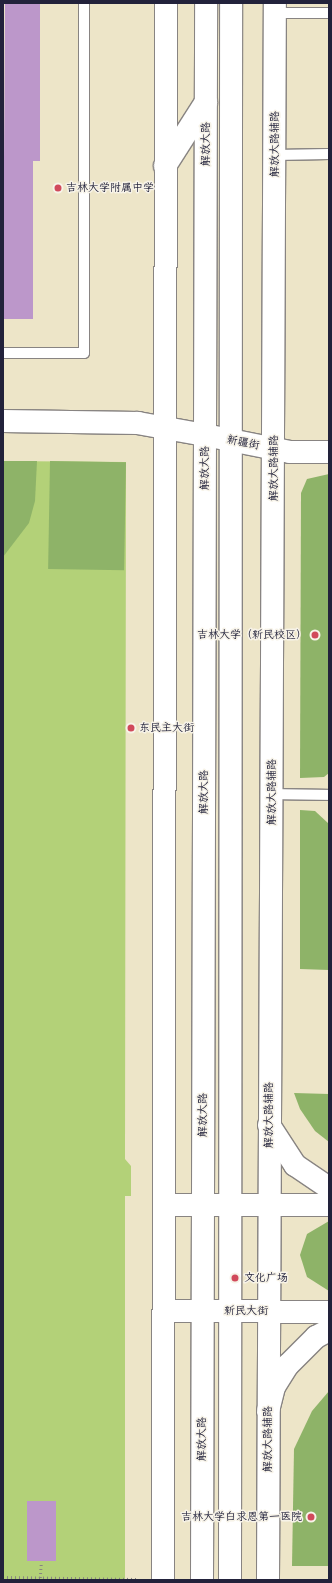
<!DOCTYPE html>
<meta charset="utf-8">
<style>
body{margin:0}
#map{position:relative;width:332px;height:1583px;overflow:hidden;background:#ede5c8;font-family:"Comic Neue","LXGW WenKai TC",sans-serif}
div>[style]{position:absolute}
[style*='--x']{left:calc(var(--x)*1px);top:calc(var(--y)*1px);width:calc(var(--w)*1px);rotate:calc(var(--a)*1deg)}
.green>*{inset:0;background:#b3d178}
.forest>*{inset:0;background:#8eb368;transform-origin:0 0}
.building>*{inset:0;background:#bc97ca;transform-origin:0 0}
.path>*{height:2.5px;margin-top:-1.25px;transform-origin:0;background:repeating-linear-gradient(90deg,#888482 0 1px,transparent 0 4px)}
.roads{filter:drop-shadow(1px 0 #888482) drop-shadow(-1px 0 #888482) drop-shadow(0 1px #888482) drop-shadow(0 -1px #888482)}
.service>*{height:10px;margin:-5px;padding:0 5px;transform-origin:5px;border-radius:5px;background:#fff}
.tertiary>*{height:22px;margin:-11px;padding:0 11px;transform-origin:11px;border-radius:11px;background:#fff}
.secondary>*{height:22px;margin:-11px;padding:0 11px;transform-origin:11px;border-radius:11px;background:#fff}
.primary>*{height:22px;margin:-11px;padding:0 11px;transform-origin:11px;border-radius:11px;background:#fff}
.dots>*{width:11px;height:11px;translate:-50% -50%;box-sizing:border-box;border:2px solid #f7f3e8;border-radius:50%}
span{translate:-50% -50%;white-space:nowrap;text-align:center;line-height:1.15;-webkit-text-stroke:3px #f7f3e8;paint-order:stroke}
.street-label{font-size:11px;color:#22223b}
.poi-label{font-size:11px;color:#22223b}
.left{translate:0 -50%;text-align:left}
.right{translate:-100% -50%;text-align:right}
.frame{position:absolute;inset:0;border:4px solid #22223b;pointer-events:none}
</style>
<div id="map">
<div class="green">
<i style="clip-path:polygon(3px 461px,126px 462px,125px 1159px,131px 1166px,131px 1196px,125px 1196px,125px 1580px,3px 1580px)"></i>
</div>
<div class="forest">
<i style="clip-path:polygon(3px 461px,37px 461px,35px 501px,29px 523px,3px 557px)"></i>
<i style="left:50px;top:461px;width:76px;height:108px;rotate:1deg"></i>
<i style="clip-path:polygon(329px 474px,329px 773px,324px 777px,300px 778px,301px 493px,307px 479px)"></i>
<i style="clip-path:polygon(300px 810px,315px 811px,329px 824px,329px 970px,300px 969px)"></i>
<i style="clip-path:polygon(294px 1093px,329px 1094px,329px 1142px,315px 1131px,300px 1109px)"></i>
<i style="clip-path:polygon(329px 1221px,329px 1291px,307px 1277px,300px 1255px,307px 1234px)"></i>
<i style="clip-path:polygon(329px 1391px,329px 1566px,292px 1566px,294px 1449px,312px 1411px)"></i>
</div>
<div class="building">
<i style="clip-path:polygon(5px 3px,40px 3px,40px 161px,33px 161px,33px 319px,3px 319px)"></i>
<i style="left:27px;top:1501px;width:29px;height:60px"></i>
</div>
<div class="path">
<i style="--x:3;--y:1577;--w:133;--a:0.9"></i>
<i style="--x:40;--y:1578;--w:16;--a:-86"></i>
</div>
<div class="roads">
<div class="service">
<i style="--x:275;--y:13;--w:54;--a:0"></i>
<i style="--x:275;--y:155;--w:54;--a:-1.1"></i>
<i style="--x:3;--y:353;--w:81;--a:0"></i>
<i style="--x:84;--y:353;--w:350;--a:-90"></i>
<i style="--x:272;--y:794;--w:57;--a:1"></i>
</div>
<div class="tertiary">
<i style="--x:205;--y:435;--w:87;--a:11.3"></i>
<i style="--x:290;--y:452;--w:39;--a:0"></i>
<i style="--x:163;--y:1580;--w:1577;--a:-89.89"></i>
<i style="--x:268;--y:1580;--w:1577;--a:-89.75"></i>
</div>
<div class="secondary">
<i style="--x:3;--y:421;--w:135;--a:0.8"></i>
<i style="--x:138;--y:423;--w:68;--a:10.2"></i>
</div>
<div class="primary">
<i style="--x:165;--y:166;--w:76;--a:-57.4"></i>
<i style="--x:269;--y:1125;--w:48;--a:57"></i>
<i style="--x:295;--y:1165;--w:41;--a:34.1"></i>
<i style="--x:164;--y:1205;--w:165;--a:0"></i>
<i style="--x:164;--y:1311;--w:165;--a:0.3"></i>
<i style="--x:268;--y:1411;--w:25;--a:-76"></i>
<i style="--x:274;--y:1387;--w:26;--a:-58"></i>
<i style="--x:288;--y:1365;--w:40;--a:-45"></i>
<i style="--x:316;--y:1337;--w:15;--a:-28"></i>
<i style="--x:202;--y:1580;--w:1577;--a:-89.85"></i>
<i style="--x:230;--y:1580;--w:1577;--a:-89.96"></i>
</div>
</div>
<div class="dots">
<i style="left:58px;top:188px;background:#d1495b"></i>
<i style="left:315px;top:635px;background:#d1495b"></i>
<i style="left:131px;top:728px;background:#d1495b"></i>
<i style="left:235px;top:1278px;background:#d1495b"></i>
<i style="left:311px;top:1517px;background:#d1495b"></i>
</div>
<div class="street-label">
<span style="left:206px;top:144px;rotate:-90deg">解放大路</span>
<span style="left:275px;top:144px;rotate:-90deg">解放大路辅路</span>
<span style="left:243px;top:443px;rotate:11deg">新疆街</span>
<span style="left:205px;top:468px;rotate:-90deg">解放大路</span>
<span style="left:274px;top:468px;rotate:-90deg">解放大路辅路</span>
<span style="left:204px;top:792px;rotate:-90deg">解放大路</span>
<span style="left:272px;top:792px;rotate:-90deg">解放大路辅路</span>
<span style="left:203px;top:1115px;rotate:-90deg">解放大路</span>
<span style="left:269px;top:1115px;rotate:-90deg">解放大路辅路</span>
<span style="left:246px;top:1311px">新民大街</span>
<span style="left:202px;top:1439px;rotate:-90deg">解放大路</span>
<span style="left:268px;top:1439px;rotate:-90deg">解放大路辅路</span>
</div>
<div class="poi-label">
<span class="left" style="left:66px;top:188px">吉林大学附属中学</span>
<span class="right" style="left:307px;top:635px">吉林大学（新民校区）</span>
<span class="left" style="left:139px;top:728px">东民主大街</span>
<span class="left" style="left:244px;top:1278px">文化广场</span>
<span class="right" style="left:302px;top:1517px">吉林大学白求恩第一医院</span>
</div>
<div class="frame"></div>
</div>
